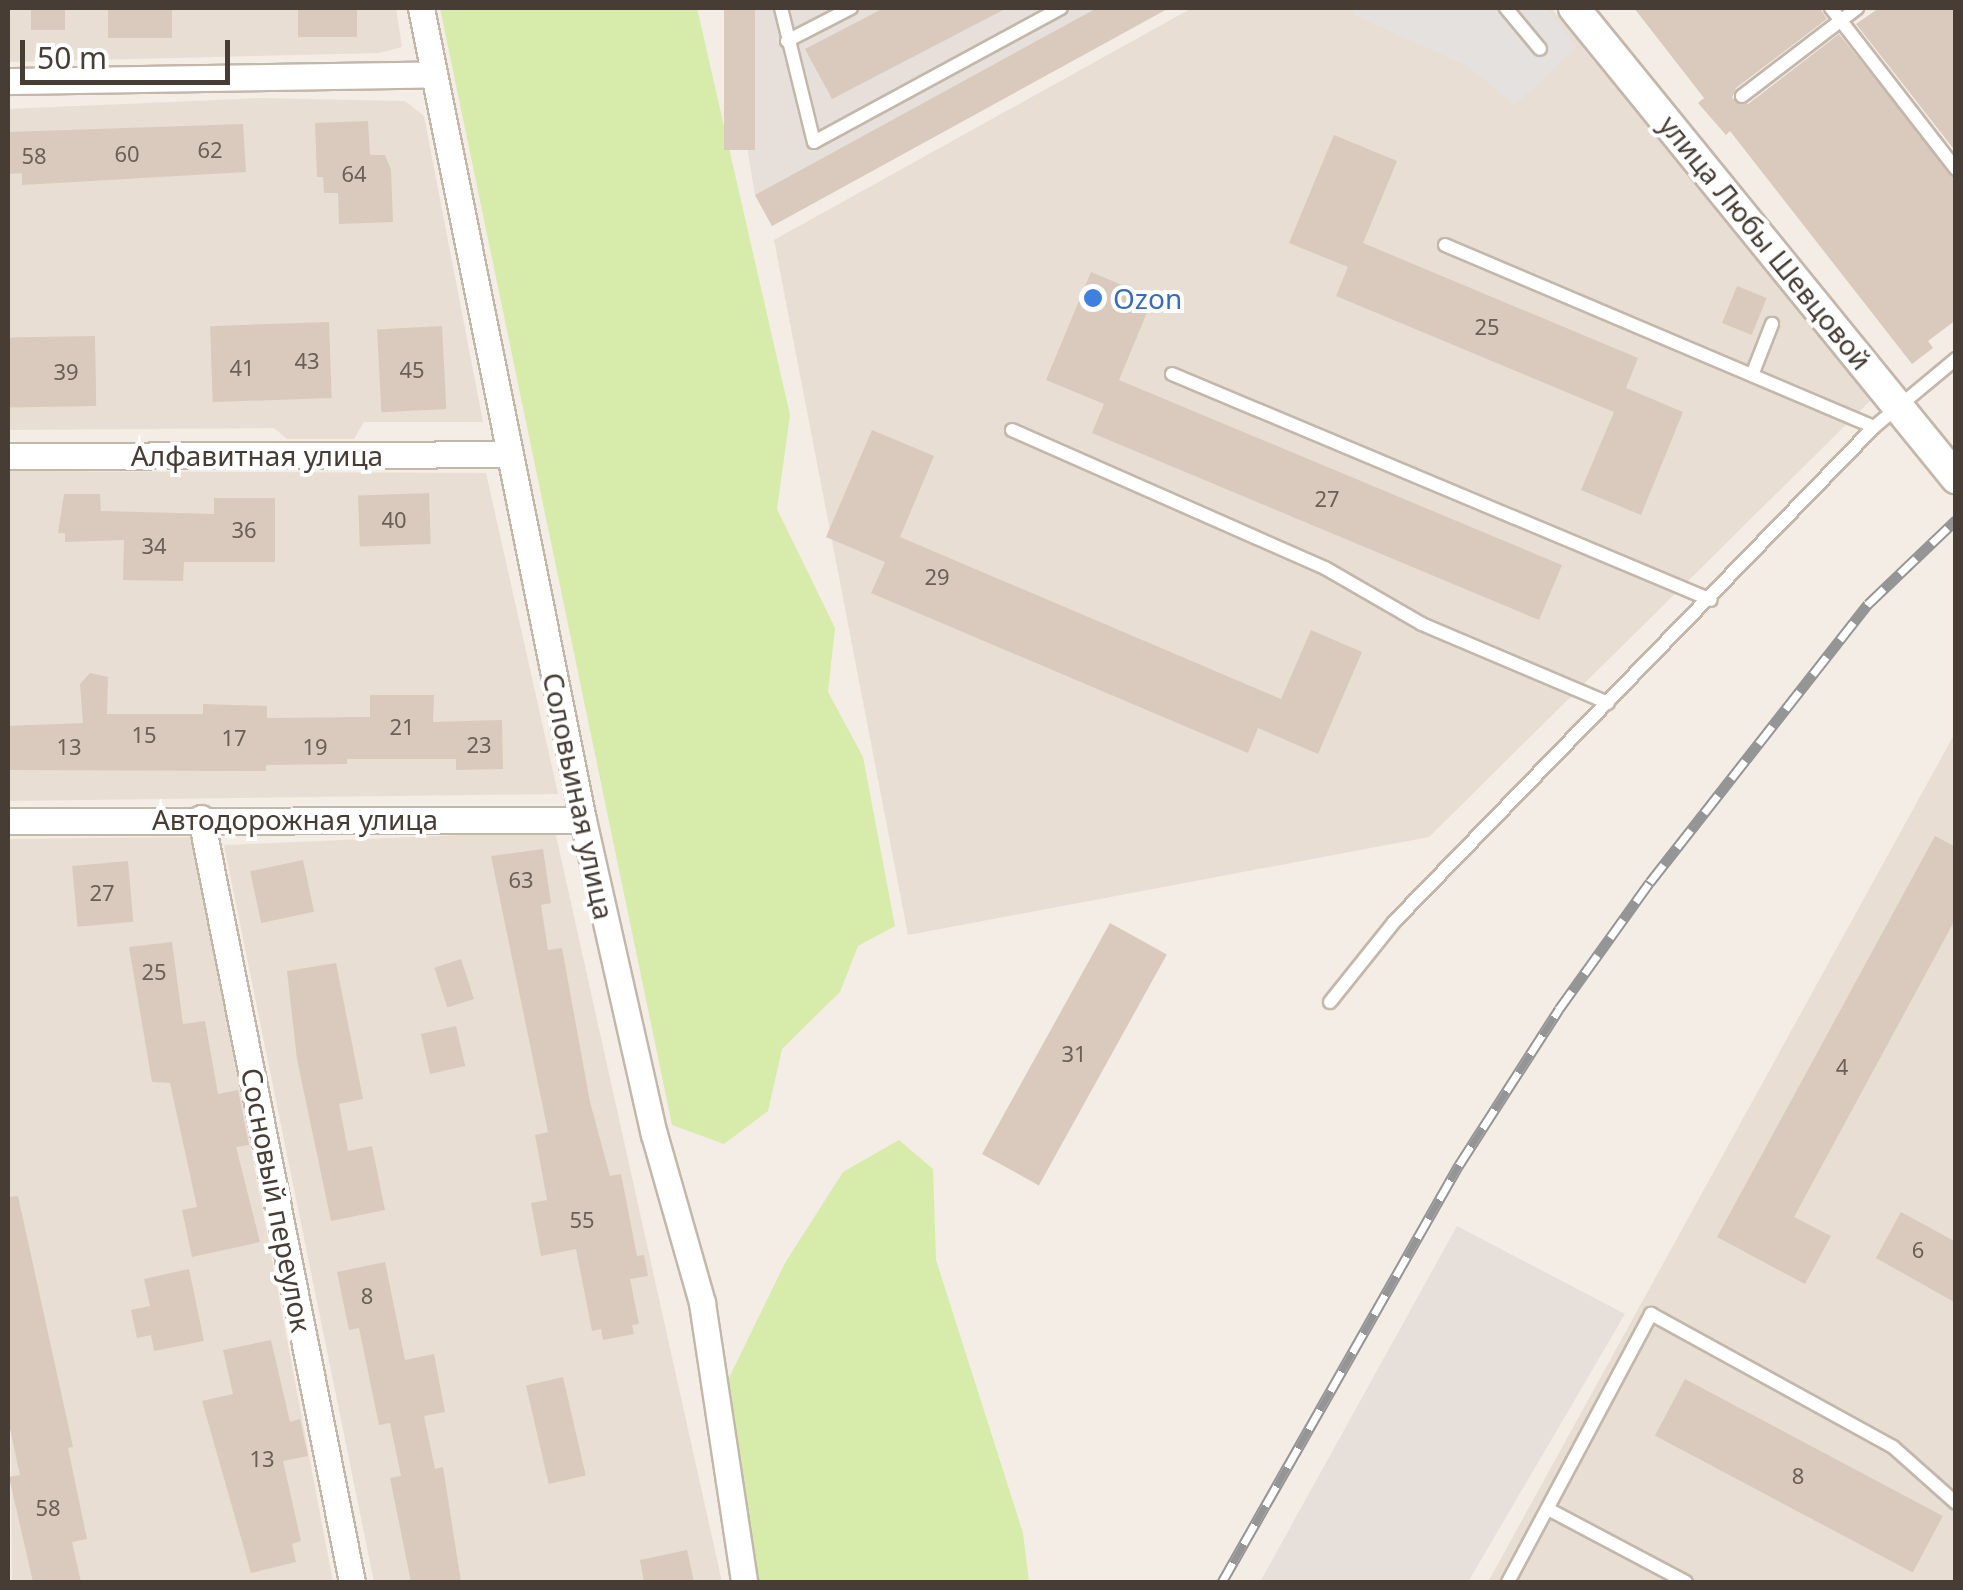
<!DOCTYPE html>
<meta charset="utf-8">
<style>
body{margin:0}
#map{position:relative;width:1963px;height:1590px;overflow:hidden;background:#f4ede5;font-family:"Noto Sans",sans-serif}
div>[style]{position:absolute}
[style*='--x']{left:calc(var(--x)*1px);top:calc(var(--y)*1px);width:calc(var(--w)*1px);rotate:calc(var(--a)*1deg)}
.residential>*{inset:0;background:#e8ded3}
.industrial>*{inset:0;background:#e6dfda}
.green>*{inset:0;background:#d7ebab}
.parking>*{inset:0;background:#e4e1de}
.building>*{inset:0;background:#d9cabd;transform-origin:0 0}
.roads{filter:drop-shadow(2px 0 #c3b7aa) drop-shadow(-2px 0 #c3b7aa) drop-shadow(0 2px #c3b7aa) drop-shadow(0 -2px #c3b7aa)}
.service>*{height:12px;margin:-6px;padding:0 6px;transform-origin:6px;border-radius:6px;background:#fff}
.minor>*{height:25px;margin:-12.5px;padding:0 12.5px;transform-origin:12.5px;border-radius:12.5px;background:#fff}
.tertiary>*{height:30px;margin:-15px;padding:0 15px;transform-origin:15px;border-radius:15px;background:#fff}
.rail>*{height:11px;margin-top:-5.5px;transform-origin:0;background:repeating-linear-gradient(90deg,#fff 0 22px,#959595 0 44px);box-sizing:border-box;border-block:2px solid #959595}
.dots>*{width:28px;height:28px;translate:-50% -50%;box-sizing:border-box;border:5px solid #fff;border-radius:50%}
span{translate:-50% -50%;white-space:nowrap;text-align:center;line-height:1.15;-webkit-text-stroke:8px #fff;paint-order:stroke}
.number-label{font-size:22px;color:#6c6056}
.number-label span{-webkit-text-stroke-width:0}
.street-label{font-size:28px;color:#473d34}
.shop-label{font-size:28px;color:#366cbe}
.left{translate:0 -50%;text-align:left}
.frame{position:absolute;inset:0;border:10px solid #473d34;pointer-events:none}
.scale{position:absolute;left:20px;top:40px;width:210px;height:45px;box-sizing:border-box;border:5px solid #473d34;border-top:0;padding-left:12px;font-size:30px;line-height:35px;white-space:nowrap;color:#473d34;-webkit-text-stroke:8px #fff;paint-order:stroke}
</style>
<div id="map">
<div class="residential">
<i style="clip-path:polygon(8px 8px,396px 8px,402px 47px,379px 53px,8px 62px)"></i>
<i style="clip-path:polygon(1192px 8px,1551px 8px,1871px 400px,1429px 837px,908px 935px,774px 240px)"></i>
<i style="clip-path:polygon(260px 98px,405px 101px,424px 116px,483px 422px,364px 422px,354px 439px,287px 439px,274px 428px,8px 430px,8px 109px)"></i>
<i style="clip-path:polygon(8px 471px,486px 473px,558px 794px,8px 801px)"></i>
<i style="clip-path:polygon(1955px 733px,1955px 1582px,1488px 1582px)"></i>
<i style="clip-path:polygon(555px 831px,722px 1582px,374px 1582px,224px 845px)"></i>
<i style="clip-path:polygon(192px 837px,333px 1582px,12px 1582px,8px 839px)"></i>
</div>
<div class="industrial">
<i style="clip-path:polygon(724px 8px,1169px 8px,772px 226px,755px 195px)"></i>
<i style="clip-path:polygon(1457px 1226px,1625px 1314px,1468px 1582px,1260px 1582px)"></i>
</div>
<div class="green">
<i style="clip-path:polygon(440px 8px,697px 8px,790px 415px,777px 509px,835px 628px,828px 692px,863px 757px,895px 926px,858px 946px,840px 992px,782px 1049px,768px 1111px,724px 1144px,672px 1125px)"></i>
<i style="clip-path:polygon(899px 1140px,933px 1169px,936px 1260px,1023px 1533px,1029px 1582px,757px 1582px,724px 1388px,785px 1263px,843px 1172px)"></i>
</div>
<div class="parking">
<i style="clip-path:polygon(1353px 8px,1546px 8px,1577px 47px,1515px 105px,1467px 66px,1354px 15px)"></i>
</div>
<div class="building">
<i style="left:31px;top:8px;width:34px;height:22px"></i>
<i style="left:108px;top:8px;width:64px;height:30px"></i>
<i style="left:298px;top:8px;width:59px;height:29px"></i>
<i style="left:724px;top:8px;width:31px;height:142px"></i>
<i style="clip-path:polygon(884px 8px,1007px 8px,832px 99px,805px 49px)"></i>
<i style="clip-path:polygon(1097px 8px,1169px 8px,772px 226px,755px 195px)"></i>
<i style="clip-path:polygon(1634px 8px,1820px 8px,1827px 19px,1736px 88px,1732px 98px,1748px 104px,1839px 34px,1956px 179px,1956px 320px,1928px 341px,1933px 348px,1912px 364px,1730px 131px,1726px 135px,1698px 103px,1704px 98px)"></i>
<i style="clip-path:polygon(1879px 8px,1956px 8px,1956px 152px,1856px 24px)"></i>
<i style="clip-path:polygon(368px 121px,370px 155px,385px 155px,391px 170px,393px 222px,339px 224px,338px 193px,324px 193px,323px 177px,317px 177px,315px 123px)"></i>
<i style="clip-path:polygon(243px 124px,246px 172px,22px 185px,22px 173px,9px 174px,8px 132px)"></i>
<i style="clip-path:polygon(1334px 135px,1397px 161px,1363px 243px,1638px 358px,1626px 388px,1683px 412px,1641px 515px,1581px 490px,1614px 412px,1336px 296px,1348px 267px,1289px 243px)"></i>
<i style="clip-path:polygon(1091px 272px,1153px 298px,1119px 380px,1562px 565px,1539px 620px,1092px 433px,1104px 404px,1046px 380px)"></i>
<i style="left:1737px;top:286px;width:32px;height:40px;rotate:22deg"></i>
<i style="left:329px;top:322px;width:76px;height:119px;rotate:88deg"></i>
<i style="left:442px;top:326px;width:83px;height:65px;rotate:87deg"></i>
<i style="left:95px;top:336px;width:70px;height:87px;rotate:89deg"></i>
<i style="clip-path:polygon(872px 430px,934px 456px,900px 537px,1281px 699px,1311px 630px,1362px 652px,1318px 754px,1258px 728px,1248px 753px,871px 593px,885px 562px,826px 537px)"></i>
<i style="left:429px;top:493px;width:51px;height:71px;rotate:88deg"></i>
<i style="clip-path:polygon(64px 494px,100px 494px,101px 511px,214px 514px,214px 498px,275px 498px,275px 562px,184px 562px,183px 581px,123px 580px,124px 540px,65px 542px,65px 533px,58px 533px)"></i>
<i style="clip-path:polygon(90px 673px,108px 677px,107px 714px,203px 714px,203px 704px,267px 706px,267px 718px,370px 717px,370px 695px,434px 695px,433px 722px,502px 720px,503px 769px,456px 770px,456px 759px,347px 759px,347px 764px,266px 765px,266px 771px,8px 770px,8px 726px,83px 723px,80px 684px)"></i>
<i style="clip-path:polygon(1935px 836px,1956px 847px,1956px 918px,1794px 1217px,1831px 1236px,1805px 1284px,1717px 1237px)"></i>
<i style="clip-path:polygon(543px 849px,551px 903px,541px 905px,548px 950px,562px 948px,590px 1102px,610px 1176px,621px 1174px,637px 1256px,644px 1255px,648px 1276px,630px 1279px,639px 1324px,632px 1325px,634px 1334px,603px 1340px,601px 1329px,592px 1331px,576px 1249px,541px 1256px,531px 1203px,547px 1200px,535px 1135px,548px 1132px,491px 856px)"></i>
<i style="left:303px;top:860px;width:53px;height:54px;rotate:78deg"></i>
<i style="left:128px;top:861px;width:61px;height:56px;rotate:85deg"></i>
<i style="left:1110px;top:923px;width:65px;height:264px;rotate:29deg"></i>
<i style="clip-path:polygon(172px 942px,183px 1024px,205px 1021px,218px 1094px,238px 1090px,249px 1145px,236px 1147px,260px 1242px,192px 1257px,182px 1210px,197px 1207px,170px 1083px,152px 1082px,129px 947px)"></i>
<i style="left:461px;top:959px;width:42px;height:28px;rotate:72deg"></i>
<i style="clip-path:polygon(336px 963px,363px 1099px,339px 1104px,348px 1151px,372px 1146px,385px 1210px,331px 1221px,297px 1059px,287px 971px)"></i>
<i style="left:456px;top:1026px;width:41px;height:36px;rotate:77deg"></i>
<i style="clip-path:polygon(18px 1196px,73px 1447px,68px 1448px,87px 1539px,72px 1542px,81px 1582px,33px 1582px,9px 1477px,20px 1475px,8px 1420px,8px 1197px)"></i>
<i style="clip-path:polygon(1901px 1212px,1956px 1242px,1956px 1303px,1876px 1258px)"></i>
<i style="clip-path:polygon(385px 1262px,405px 1360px,434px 1354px,445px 1412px,424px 1416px,435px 1469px,443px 1467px,461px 1582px,411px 1582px,390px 1478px,401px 1476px,390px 1423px,379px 1425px,359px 1328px,349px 1330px,337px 1272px)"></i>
<i style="clip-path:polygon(189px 1269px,204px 1341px,154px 1351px,151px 1335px,137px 1338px,131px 1310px,150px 1306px,144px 1279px)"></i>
<i style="clip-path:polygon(271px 1340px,290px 1422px,300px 1419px,308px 1456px,283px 1461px,301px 1541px,292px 1544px,296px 1562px,251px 1573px,202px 1401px,233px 1394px,223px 1350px)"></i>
<i style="left:563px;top:1377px;width:101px;height:38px;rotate:77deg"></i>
<i style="left:1685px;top:1379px;width:292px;height:64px;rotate:28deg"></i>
<i style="clip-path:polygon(687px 1550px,694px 1582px,644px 1582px,640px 1560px)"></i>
</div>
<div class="roads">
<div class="service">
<i style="--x:781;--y:8;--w:138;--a:76.2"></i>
<i style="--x:814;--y:142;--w:281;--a:-28.5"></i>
<i style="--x:1506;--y:8;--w:53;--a:50.3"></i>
<i style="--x:1831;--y:8;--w:204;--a:52.2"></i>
<i style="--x:787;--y:41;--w:72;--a:-27.3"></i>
<i style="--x:1742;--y:96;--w:145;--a:-37.4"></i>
<i style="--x:1445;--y:245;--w:466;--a:23"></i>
<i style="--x:1172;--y:374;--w:584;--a:22.75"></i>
<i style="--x:1752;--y:375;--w:55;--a:-68.6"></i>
<i style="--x:1012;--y:430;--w:342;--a:23.8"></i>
<i style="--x:1325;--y:568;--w:112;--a:30"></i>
<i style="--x:1422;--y:624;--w:202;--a:23"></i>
<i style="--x:1330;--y:1002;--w:102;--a:-51.3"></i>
<i style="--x:1394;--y:922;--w:690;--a:-45.88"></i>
<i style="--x:1874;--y:427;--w:107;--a:-39.7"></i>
<i style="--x:1548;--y:1509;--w:156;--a:27.9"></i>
<i style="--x:1508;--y:1582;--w:304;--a:-61.9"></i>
<i style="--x:1651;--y:1314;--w:276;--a:28.8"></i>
<i style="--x:1893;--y:1447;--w:84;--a:41.6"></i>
</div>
<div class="minor">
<i style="--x:421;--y:8;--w:828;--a:78.72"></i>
<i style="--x:583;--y:820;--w:322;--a:77.3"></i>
<i style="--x:654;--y:1134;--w:176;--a:74.1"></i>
<i style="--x:702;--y:1303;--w:282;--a:81.4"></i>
<i style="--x:8;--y:81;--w:424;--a:-0.9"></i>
<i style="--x:8;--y:456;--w:498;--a:-0.2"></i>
<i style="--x:201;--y:818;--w:779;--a:78.82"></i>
<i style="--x:8;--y:821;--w:575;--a:-0.1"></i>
</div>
<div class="tertiary">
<i style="--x:1574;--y:8;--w:606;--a:50.9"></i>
</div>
</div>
<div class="rail">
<i style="--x:1222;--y:1582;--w:480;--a:-60.4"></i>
<i style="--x:1459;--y:1165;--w:185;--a:-57.3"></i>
<i style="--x:1559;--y:1009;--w:156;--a:-54.4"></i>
<i style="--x:1650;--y:882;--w:353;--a:-51.9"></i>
<i style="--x:1868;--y:604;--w:122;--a:-43.7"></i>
</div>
<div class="dots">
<i style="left:1093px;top:298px;background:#3f7fe0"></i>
</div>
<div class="number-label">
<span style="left:210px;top:150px">62</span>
<span style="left:127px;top:154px">60</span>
<span style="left:34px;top:156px">58</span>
<span style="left:354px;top:174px">64</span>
<span style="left:1487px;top:327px">25</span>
<span style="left:307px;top:361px">43</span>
<span style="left:242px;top:368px">41</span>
<span style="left:412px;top:370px">45</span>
<span style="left:66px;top:372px">39</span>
<span style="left:1327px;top:499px">27</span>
<span style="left:394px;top:520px">40</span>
<span style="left:244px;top:530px">36</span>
<span style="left:154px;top:546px">34</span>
<span style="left:937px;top:577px">29</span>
<span style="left:402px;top:727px">21</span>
<span style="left:144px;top:735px">15</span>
<span style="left:234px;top:738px">17</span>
<span style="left:479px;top:745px">23</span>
<span style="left:69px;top:747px">13</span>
<span style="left:315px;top:747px">19</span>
<span style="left:521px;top:880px">63</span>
<span style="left:102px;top:893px">27</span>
<span style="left:154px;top:972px">25</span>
<span style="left:1074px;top:1054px">31</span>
<span style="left:1842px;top:1067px">4</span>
<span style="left:582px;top:1220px">55</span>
<span style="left:1918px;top:1250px">6</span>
<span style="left:367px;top:1296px">8</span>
<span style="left:262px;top:1459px">13</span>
<span style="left:1798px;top:1476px">8</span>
<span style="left:48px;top:1508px">58</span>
</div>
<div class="street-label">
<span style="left:1766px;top:242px;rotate:51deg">улица Любы Шевцовой</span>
<span style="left:257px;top:455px">Алфавитная улица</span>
<span style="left:579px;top:796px;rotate:78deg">Соловьиная улица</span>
<span style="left:295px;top:819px">Автодорожная улица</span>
<span style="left:277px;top:1200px;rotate:79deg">Сосновый переулок</span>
</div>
<div class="shop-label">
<span class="left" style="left:1113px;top:298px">Ozon</span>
</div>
<div class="frame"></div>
<div class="scale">50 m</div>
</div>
